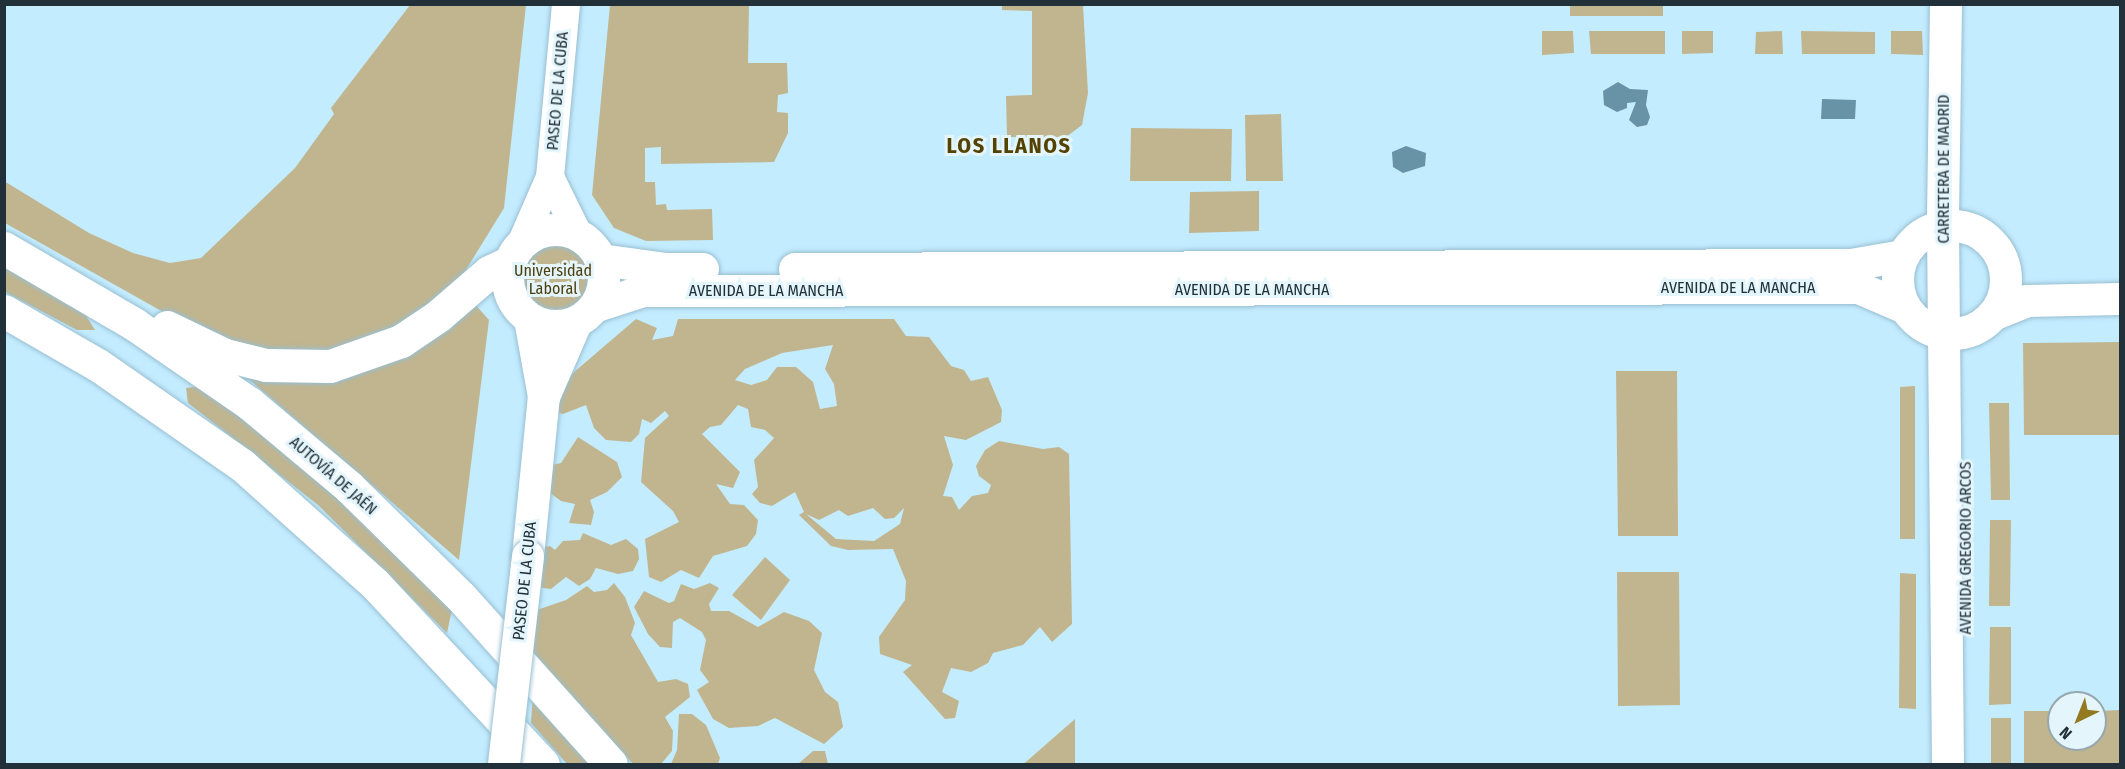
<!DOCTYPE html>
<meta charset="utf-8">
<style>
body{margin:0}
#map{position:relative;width:2125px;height:769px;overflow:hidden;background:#c4ecff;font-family:"Fira Sans Condensed",sans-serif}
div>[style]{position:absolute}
.green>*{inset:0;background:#c1b58f}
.round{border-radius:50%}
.water>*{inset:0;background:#6892a5}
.roads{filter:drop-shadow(0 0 2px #98bfd1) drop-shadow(0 0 2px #98bfd1)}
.secondary>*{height:28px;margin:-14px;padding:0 14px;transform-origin:14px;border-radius:14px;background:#fff}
.primary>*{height:32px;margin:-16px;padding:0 16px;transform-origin:16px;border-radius:16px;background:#fff}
.primary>.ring{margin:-16px;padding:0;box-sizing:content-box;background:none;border:32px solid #fff;border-radius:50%}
.motorway>*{height:33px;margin:-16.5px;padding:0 16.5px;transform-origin:16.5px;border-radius:16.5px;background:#fff}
.bridges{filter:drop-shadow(0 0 2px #98bfd1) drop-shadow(0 0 2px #98bfd1)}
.primary-bridge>*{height:32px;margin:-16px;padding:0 16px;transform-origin:16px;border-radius:16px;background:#fff}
span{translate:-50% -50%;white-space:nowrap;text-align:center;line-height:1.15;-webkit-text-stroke:6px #e5f5fc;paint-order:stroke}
.street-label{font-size:16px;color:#223139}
.park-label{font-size:16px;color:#4c3e0d}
.district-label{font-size:22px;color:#544200;font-weight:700;letter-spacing:1.5px}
.frame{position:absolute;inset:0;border:6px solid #223139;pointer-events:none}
.north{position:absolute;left:2047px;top:691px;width:60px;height:60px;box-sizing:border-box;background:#e5f5fc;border:2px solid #97a7ae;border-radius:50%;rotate:223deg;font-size:16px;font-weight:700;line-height:24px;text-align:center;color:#223139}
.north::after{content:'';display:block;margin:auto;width:21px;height:27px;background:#937920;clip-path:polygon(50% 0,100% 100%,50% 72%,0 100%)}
</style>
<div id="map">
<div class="green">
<div style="clip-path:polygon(410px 5px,526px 5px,504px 208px,461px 278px,396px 328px,334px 351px,268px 355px,188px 326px,5px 223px,4px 181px,89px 233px,133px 253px,170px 263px,201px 258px,295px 168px,334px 114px,331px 108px)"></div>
<div style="clip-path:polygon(610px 5px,749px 5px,748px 63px,787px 63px,788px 93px,778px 95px,777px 112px,788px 113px,788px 133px,774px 162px,661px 164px,661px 147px,645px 148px,645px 182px,655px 182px,656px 205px,666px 204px,667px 210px,712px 209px,713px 240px,646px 241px,614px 228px,592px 195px)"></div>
<div style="clip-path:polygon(1002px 5px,1083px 5px,1088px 93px,1082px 125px,1066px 137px,1007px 137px,1006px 96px,1032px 95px,1032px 11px,1002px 10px)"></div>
<div style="clip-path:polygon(1570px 5px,1663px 5px,1663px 16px,1570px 16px)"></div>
<div style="clip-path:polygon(1542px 31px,1573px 31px,1574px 53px,1542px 55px)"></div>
<div style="clip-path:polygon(1589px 31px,1665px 31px,1665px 54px,1591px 54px)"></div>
<div style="clip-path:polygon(1682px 31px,1713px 31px,1713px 53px,1682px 54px)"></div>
<div style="clip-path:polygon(1782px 31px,1783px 54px,1755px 54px,1756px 32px)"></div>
<div style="clip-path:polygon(1801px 31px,1875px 32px,1875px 54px,1802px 54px)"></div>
<div style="clip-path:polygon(1891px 31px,1922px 31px,1923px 55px,1891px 54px)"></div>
<div style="clip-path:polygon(1281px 114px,1283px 181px,1246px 181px,1245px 115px)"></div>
<div style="clip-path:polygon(1131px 128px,1232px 129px,1231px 181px,1130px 181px)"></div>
<div style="clip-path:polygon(1259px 191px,1259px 231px,1189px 233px,1190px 192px)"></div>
<div class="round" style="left:517px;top:243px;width:74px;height:74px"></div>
<div style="clip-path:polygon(4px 263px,80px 306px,95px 330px,77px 330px,5px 292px)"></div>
<div style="clip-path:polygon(473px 302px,489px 320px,459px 560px,237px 369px,275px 376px)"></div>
<div style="clip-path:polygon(evenodd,636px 319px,657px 328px,652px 340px,673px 336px,678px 319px,894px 319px,906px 336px,929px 337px,951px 366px,964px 370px,971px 381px,988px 377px,1002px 410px,1001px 422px,966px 440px,944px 436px,953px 465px,943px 496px,952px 497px,959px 510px,972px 496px,988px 493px,991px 485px,979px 476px,976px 466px,985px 450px,999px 441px,1043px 449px,1059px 447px,1069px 454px,1072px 624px,1052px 642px,1040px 627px,1023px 645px,993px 653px,988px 663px,971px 672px,951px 668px,942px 692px,959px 701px,955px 718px,945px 719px,903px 672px,912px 665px,880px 654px,879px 637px,905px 600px,906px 581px,893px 549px,848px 550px,831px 546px,799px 515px,804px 512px,795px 492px,772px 506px,760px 503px,752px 494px,758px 487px,754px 460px,774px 438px,765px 430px,751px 427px,748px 409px,738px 405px,721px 425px,710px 427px,702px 434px,740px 472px,733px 488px,716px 484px,730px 504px,744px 505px,758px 520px,756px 534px,747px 546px,713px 556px,699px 578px,681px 570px,661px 582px,649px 577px,645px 539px,679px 522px,673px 511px,641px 482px,645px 438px,669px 416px,665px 411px,651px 423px,642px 419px,639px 434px,631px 442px,606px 440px,594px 428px,586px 405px,563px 414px,553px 412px,562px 387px,573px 373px,636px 319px,833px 345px,825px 369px,834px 384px,837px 406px,820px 409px,813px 382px,796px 367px,777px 367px,767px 380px,751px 385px,735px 380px,745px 369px,782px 353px,833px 345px,636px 319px,873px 508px,885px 519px,894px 518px,904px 508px,900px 524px,874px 541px,836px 539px,806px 514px,819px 520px,839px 510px,848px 516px,873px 508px)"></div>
<div style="clip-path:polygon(2120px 342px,2120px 435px,2024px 435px,2023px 343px)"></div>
<div style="clip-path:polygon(1616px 371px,1677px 371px,1678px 536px,1618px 536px)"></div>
<div style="clip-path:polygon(201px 386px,277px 440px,453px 605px,447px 633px,318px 505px,188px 403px,186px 388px)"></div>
<div style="clip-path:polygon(1915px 386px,1915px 539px,1900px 539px,1900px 387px)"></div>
<div style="clip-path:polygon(1989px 403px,2009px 403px,2010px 500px,1991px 500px)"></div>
<div style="clip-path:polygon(578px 437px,617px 462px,622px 477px,607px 492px,590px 500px,594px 512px,591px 525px,569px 523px,575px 504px,561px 501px,546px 490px,548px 466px,561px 463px)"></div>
<div style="clip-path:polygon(1990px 520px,2011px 520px,2010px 606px,1989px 606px)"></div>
<div style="clip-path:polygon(583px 533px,611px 545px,626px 539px,638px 549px,639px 559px,633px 571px,618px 574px,596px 568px,590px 579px,579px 586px,566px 577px,551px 589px,536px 587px,540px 548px,550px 546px,555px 550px,563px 541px,580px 540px)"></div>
<div style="clip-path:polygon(765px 557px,790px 580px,761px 620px,732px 595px)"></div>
<div style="clip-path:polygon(1617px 572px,1679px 572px,1680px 705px,1618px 706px)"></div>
<div style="clip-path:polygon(1900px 573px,1916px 574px,1916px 709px,1899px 708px)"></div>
<div style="clip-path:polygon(614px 583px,625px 597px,635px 623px,631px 635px,658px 682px,676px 679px,688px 684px,690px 697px,665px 717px,673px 731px,672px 751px,661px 764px,633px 764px,530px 652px,534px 611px,566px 600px,587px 586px,594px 592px,607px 590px)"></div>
<div style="clip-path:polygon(710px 583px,719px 588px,709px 604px,711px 611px,729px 611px,758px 627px,784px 612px,809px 621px,822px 633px,814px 670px,825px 692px,838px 702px,843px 727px,824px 744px,775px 718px,758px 726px,729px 728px,713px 719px,697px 690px,709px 682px,700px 670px,706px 640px,702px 632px,680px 618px,673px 622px,672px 648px,660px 647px,648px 634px,634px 607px,644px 591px,669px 603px,674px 601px,681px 584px,694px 589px)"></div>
<div style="clip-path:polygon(1990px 627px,2011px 627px,2011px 704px,1989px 705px)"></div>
<div style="clip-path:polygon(533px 692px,598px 764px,567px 764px,531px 723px)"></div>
<div style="clip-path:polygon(2120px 710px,2120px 764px,2024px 764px,2024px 711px,2059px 711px,2059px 739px,2095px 739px,2095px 711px)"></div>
<div style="clip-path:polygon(679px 714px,692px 714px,706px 725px,720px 758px,718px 764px,671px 764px,677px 750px)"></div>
<div style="clip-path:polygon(1991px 718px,2011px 718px,2011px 764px,1991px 764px)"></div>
<div style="clip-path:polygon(1075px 719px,1075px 764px,1023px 764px,1027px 761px)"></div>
<div style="clip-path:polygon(813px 751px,825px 751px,828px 764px,798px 764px)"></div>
</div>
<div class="water">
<div style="clip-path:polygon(1618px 82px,1630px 89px,1648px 90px,1646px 105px,1650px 117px,1647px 125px,1637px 127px,1629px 120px,1636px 102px,1627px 103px,1627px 108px,1617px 112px,1604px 105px,1603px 91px)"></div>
<div style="clip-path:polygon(1822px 99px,1856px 100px,1855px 119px,1821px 119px)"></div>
<div style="clip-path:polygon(1406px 146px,1426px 153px,1425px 166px,1403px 173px,1393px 167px,1392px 152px)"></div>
</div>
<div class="roads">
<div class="secondary">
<div style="left:550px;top:177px;width:66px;rotate:63.8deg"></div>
<div style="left:520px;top:246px;width:75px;rotate:-66.5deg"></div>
<div style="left:550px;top:177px;width:174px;rotate:-84.7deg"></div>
</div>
<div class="primary">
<div style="left:1946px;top:4px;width:222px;rotate:90.8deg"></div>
<div style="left:1943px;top:226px;width:538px;rotate:89.47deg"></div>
<div class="ring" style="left:1898px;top:226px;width:76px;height:76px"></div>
<div class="ring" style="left:508px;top:230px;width:64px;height:64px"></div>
<div style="left:601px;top:260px;width:66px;rotate:7.9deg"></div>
<div style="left:666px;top:269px;width:37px"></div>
<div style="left:795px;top:269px;width:1056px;rotate:-0.22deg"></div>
<div style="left:1851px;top:265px;width:53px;rotate:-9.8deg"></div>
<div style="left:597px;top:306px;width:49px;rotate:-17.7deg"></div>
<div style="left:644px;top:291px;width:1215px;rotate:-0.14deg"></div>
<div style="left:1859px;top:288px;width:50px;rotate:23.5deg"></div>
<div style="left:1993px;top:315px;width:37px;rotate:-22deg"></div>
<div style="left:2027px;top:301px;width:93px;rotate:-1.2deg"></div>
<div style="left:544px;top:397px;width:81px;rotate:-66.6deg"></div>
<div style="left:528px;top:556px;width:160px;rotate:-84.3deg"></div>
<div style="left:544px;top:397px;width:79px;rotate:-100.2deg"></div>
</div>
<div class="motorway">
<div style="left:4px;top:248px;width:151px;rotate:30.3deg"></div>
<div style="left:134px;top:324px;width:140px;rotate:34.5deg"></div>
<div style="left:249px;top:403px;width:131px;rotate:40deg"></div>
<div style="left:349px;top:487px;width:157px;rotate:44.5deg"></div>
<div style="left:461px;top:597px;width:224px;rotate:48.1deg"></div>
<div style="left:4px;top:311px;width:108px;rotate:29.9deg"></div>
<div style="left:98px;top:365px;width:175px;rotate:34.8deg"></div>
<div style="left:242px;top:465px;width:178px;rotate:41.8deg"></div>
<div style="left:375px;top:584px;width:246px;rotate:47deg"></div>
<div style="left:167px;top:327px;width:64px;rotate:25.8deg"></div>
<div style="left:225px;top:355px;width:42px;rotate:13.7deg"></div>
<div style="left:266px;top:365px;width:64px;rotate:0.9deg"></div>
<div style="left:330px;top:366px;width:75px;rotate:-19.4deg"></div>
<div style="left:401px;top:341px;width:45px;rotate:-34deg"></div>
<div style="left:438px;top:316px;width:67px;rotate:-40.8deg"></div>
<div style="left:489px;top:272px;width:23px;rotate:-25deg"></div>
</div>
</div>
<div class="bridges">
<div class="primary-bridge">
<div style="left:504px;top:764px;width:209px;rotate:-83.4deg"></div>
</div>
</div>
<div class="street-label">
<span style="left:558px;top:91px;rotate:-85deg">PASEO DE LA CUBA</span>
<span style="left:1944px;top:169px;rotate:-90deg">CARRETERA DE MADRID</span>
<span style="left:1738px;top:288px">AVENIDA DE LA MANCHA</span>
<span style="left:1252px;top:290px">AVENIDA DE LA MANCHA</span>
<span style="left:766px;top:291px">AVENIDA DE LA MANCHA</span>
<span style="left:333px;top:476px;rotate:41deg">AUTOVÍA DE JAÉN</span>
<span style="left:1966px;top:548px;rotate:-90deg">AVENIDA GREGORIO ARCOS</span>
<span style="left:525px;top:581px;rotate:-84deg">PASEO DE LA CUBA</span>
</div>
<div class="park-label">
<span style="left:553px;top:280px">Universidad<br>Laboral</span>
</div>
<div class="district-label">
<span style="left:1009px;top:146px">LOS LLANOS</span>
</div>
<div class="frame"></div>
<div class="north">N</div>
</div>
